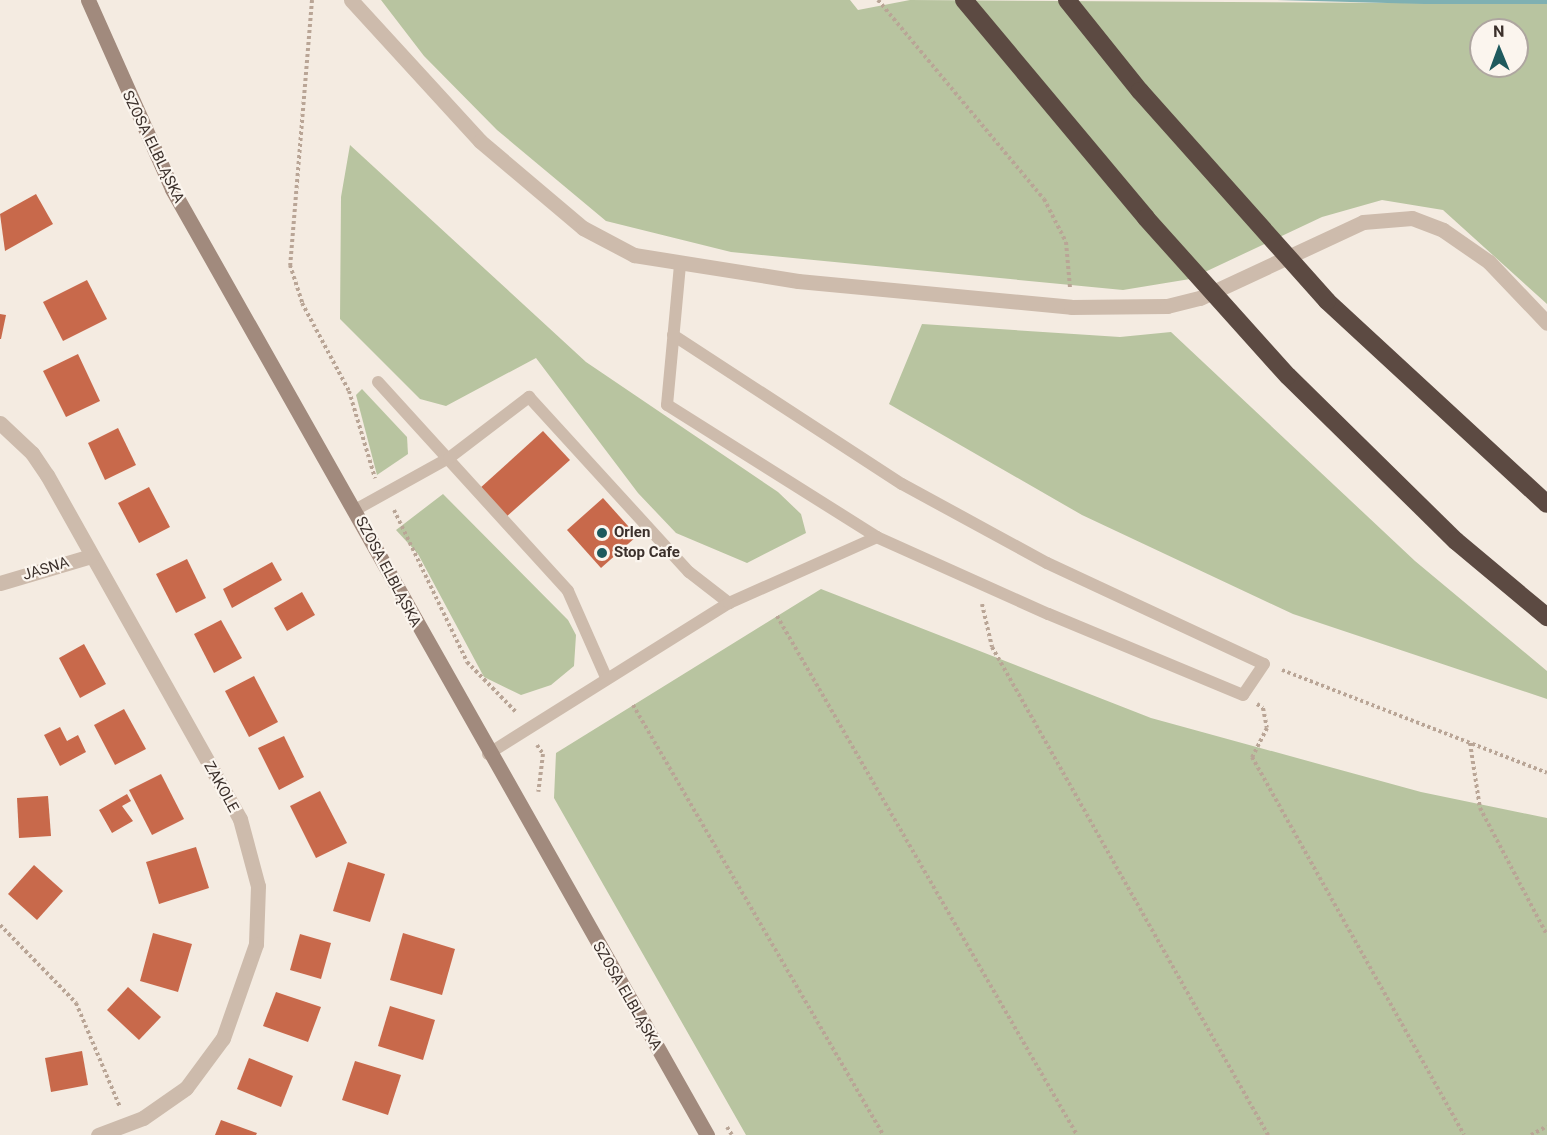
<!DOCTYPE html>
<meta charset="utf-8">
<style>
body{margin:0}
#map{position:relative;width:1547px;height:1135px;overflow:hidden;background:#f4ebe1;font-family:Roboto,sans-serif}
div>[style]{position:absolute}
.green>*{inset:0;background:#b8c4a0}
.water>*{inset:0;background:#7fb0b2}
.building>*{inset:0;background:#c8694b}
.path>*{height:4px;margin-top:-2px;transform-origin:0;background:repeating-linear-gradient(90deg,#b9a596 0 3px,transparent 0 6px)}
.service>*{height:12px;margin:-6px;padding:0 6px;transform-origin:6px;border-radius:6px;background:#cdbbac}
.minor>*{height:15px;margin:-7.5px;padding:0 7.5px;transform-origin:7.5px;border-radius:7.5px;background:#cdbbac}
.secondary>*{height:15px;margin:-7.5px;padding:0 7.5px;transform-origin:7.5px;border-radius:7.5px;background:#a18a7d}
.motorway>*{height:18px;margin:-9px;padding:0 9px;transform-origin:9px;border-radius:9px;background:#5c4a42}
.motorway-bridge>*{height:18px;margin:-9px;padding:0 9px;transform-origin:9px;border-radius:9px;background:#5c4a42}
.dots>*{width:16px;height:16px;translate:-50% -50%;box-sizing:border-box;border:3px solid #fbf5ee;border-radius:50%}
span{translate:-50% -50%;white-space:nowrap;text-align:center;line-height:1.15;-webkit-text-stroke:4.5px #fbf5ee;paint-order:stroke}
.street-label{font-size:15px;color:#3b302b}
.poi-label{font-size:15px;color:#3b302b;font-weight:700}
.left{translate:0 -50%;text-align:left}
.north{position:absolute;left:1469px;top:18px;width:60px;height:60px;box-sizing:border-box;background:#fbf5ee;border:2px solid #aea6a0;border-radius:50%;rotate:359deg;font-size:16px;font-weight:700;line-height:24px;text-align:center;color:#3b302b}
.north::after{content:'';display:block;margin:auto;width:21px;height:27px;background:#1f5a5e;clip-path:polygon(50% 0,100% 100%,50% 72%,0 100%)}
</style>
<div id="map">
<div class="green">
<div style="clip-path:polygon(evenodd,381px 0,850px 0,858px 10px,910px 0,1547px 4px,1547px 304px,1443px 210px,1382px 200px,1322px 217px,1190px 279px,1123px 290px,731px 252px,606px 221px,497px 130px,424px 56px,381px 0,1481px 30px,1517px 30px,1517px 66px,1481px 66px,1481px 30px)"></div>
<div style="clip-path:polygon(350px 145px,586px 362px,778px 492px,801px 514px,806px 533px,747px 563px,676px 533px,638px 493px,536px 358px,446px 406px,420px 399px,340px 319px,341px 197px)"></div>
<div style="clip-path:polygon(922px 324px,1120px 337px,1171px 332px,1415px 561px,1547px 671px,1547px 699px,1293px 614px,1082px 515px,889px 404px)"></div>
<div style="clip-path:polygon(362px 389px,407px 437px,408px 454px,377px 475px,356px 395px)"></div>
<div style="clip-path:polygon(443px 494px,568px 620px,576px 635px,574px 666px,551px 685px,521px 695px,484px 677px,418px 554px,396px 530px)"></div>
<div style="clip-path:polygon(821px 589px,1151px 718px,1421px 792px,1547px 818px,1547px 1135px,746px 1135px,554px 798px,556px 753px)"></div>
</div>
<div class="water">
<div style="clip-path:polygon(1277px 0,1547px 0,1547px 4px,1424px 4px)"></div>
</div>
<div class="building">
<div style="clip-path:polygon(36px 194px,53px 224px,5px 251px,0 214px)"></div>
<div style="clip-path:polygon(87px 280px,107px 319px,63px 341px,43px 302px)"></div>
<div style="clip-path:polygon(0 314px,6px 315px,1px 339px,0 339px)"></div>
<div style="clip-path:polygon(78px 354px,100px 401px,66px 417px,43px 371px)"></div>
<div style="clip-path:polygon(118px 428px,136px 465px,105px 480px,88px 443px)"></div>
<div style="clip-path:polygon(543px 431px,570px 460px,505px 518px,479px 489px)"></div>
<div style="clip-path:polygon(149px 487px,170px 527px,139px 543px,118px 503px)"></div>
<div style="clip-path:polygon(603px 498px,637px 536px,601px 568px,567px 530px)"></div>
<div style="clip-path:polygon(187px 559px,206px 598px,176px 613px,156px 574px)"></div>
<div style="clip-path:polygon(272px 562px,282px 580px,232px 608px,223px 589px)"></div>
<div style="clip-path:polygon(302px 592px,315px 615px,287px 631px,274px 608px)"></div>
<div style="clip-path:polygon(221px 620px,242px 658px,214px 673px,194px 634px)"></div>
<div style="clip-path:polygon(84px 644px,106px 684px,80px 698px,59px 658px)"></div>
<div style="clip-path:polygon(254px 676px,278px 722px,249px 737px,225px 691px)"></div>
<div style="clip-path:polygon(124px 709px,146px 749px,115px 765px,94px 725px)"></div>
<div style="clip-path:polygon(60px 727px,67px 741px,78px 735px,86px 752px,60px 766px,44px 735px)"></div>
<div style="clip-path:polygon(284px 736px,304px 777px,279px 790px,258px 748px)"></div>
<div style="clip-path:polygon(161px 774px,184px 819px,152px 835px,129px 790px)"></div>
<div style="clip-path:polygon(320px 791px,347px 843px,316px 858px,290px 806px)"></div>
<div style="clip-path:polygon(127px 794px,131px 801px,122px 806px,133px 821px,112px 833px,99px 810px)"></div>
<div style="clip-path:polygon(48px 796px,51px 836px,19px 838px,17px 798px)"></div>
<div style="clip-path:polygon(196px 847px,209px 888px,159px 904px,146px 862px)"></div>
<div style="clip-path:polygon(348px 862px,385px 874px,370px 922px,333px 911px)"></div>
<div style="clip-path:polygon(34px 865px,63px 891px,37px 920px,8px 894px)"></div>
<div style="clip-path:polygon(153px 933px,192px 944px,178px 992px,140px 981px)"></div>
<div style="clip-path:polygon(403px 933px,455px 949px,442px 995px,390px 980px)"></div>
<div style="clip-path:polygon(300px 934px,331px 943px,321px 979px,290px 970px)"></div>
<div style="clip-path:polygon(128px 987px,161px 1017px,139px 1040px,107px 1010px)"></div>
<div style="clip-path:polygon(276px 992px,321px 1007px,308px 1042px,263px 1026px)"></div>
<div style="clip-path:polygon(390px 1006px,435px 1020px,423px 1060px,378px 1046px)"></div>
<div style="clip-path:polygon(82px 1051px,88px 1085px,51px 1092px,45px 1058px)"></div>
<div style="clip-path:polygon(249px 1058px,293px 1076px,281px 1107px,237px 1089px)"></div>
<div style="clip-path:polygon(355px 1061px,401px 1075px,388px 1115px,342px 1100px)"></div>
<div style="clip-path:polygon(221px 1120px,257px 1133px,256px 1135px,215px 1135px)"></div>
</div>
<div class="path">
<div style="left:312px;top:0;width:266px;rotate:94.7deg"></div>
<div style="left:290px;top:265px;width:40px;rotate:72deg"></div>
<div style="left:302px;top:303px;width:100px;rotate:61.9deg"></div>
<div style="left:349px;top:391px;width:91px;rotate:73.4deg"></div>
<div style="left:878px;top:0;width:259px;rotate:50.2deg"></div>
<div style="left:1044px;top:199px;width:48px;rotate:62.9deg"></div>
<div style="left:1066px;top:242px;width:46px;rotate:85deg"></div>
<div style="left:394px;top:510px;width:169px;rotate:64.3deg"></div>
<div style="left:467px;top:662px;width:71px;rotate:45.6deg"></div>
<div style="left:982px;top:604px;width:44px;rotate:76.9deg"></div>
<div style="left:992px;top:647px;width:561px;rotate:60.51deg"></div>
<div style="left:777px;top:616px;width:599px;rotate:59.97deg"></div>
<div style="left:1282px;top:670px;width:284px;rotate:21.2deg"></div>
<div style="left:1257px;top:704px;width:7px;rotate:34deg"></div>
<div style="left:1263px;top:708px;width:20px;rotate:79deg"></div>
<div style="left:1267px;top:728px;width:33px;rotate:117deg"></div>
<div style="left:1252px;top:757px;width:433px;rotate:60.7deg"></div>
<div style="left:633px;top:705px;width:497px;rotate:59.8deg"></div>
<div style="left:1470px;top:743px;width:66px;rotate:81.3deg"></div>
<div style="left:1480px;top:808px;width:144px;rotate:62.2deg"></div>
<div style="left:537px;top:745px;width:11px;rotate:56deg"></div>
<div style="left:543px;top:754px;width:38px;rotate:97deg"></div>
<div style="left:0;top:925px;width:109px;rotate:45.7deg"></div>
<div style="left:76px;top:1003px;width:113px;rotate:67.1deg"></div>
<div style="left:727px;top:1127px;width:9px;rotate:58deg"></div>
<div style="left:1531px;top:1135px;width:18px;rotate:-29deg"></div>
</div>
<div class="service">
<div style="left:673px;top:335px;width:273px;rotate:33.1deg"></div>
<div style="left:902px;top:484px;width:165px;rotate:28.6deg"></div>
<div style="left:1047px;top:563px;width:239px;rotate:25deg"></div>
<div style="left:1264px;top:664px;width:37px;rotate:124deg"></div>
<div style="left:1243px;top:695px;width:211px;rotate:-157.4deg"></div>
<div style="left:1048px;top:614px;width:188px;rotate:-155.8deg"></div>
<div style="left:877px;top:537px;width:248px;rotate:-147.8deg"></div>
<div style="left:667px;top:405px;width:142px;rotate:-84.7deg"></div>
<div style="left:378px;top:382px;width:282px;rotate:47.7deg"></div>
<div style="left:568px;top:591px;width:94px;rotate:66.2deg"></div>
<div style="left:355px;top:510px;width:107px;rotate:-29deg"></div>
<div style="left:449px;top:458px;width:101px;rotate:-37.3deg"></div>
<div style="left:529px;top:397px;width:237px;rotate:47.6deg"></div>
<div style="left:689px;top:572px;width:51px;rotate:37.8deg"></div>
<div style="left:488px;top:754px;width:284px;rotate:-32.1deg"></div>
<div style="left:729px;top:603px;width:162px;rotate:-24deg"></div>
</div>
<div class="minor">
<div style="left:351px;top:0;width:191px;rotate:47.5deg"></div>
<div style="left:480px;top:141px;width:135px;rotate:40.2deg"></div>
<div style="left:583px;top:228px;width:58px;rotate:27.9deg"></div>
<div style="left:634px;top:255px;width:166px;rotate:9deg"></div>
<div style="left:798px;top:281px;width:274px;rotate:5.4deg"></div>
<div style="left:1071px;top:307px;width:96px;rotate:-0.6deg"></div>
<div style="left:1167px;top:306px;width:34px;rotate:-14deg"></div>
<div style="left:1200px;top:298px;width:180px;rotate:-25deg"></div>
<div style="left:1363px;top:222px;width:49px;rotate:-4.7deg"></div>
<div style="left:1412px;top:218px;width:33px;rotate:21deg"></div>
<div style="left:1443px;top:230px;width:56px;rotate:34.8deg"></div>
<div style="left:1489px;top:262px;width:84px;rotate:46.4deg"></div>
<div style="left:0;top:423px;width:44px;rotate:43.2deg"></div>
<div style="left:32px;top:453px;width:27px;rotate:56deg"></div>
<div style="left:47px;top:475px;width:394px;rotate:60.7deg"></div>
<div style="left:240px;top:819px;width:69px;rotate:75deg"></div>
<div style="left:258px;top:886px;width:58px;rotate:92deg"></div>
<div style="left:256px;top:944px;width:100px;rotate:109.3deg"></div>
<div style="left:223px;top:1038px;width:62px;rotate:126.5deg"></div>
<div style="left:186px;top:1088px;width:52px;rotate:145.1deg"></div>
<div style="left:143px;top:1118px;width:48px;rotate:159.3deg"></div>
<div style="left:0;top:583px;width:95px;rotate:-16.5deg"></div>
</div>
<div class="secondary">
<div style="left:88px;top:0;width:207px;rotate:66deg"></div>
<div style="left:172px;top:189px;width:1087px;rotate:60.51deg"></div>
</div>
<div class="motorway">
<div style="left:1327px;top:301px;width:299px;rotate:42.7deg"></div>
<div style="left:1288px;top:376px;width:235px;rotate:44.5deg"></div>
<div style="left:1456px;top:541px;width:119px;rotate:39.9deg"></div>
</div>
<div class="motorway-bridge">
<div style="left:964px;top:0;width:284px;rotate:50.1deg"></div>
<div style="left:1146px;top:218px;width:212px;rotate:48.1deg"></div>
<div style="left:1067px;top:0;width:117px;rotate:51.3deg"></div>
<div style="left:1140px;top:91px;width:281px;rotate:48.3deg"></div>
</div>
<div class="dots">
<div style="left:602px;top:533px;background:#1f5a5e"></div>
<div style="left:602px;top:553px;background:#1f5a5e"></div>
</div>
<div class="street-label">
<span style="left:153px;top:147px;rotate:64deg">SZOSA ELBLĄSKA</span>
<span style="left:46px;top:569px;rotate:-17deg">JASNA</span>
<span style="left:388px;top:572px;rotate:62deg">SZOSA ELBLĄSKA</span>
<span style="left:221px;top:787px;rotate:61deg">ZAKOLE</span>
<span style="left:627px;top:996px;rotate:60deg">SZOSA ELBLĄSKA</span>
</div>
<div class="poi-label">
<span class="left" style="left:614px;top:533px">Orlen</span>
<span class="left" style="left:614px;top:553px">Stop Cafe</span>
</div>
<div class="north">N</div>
</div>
